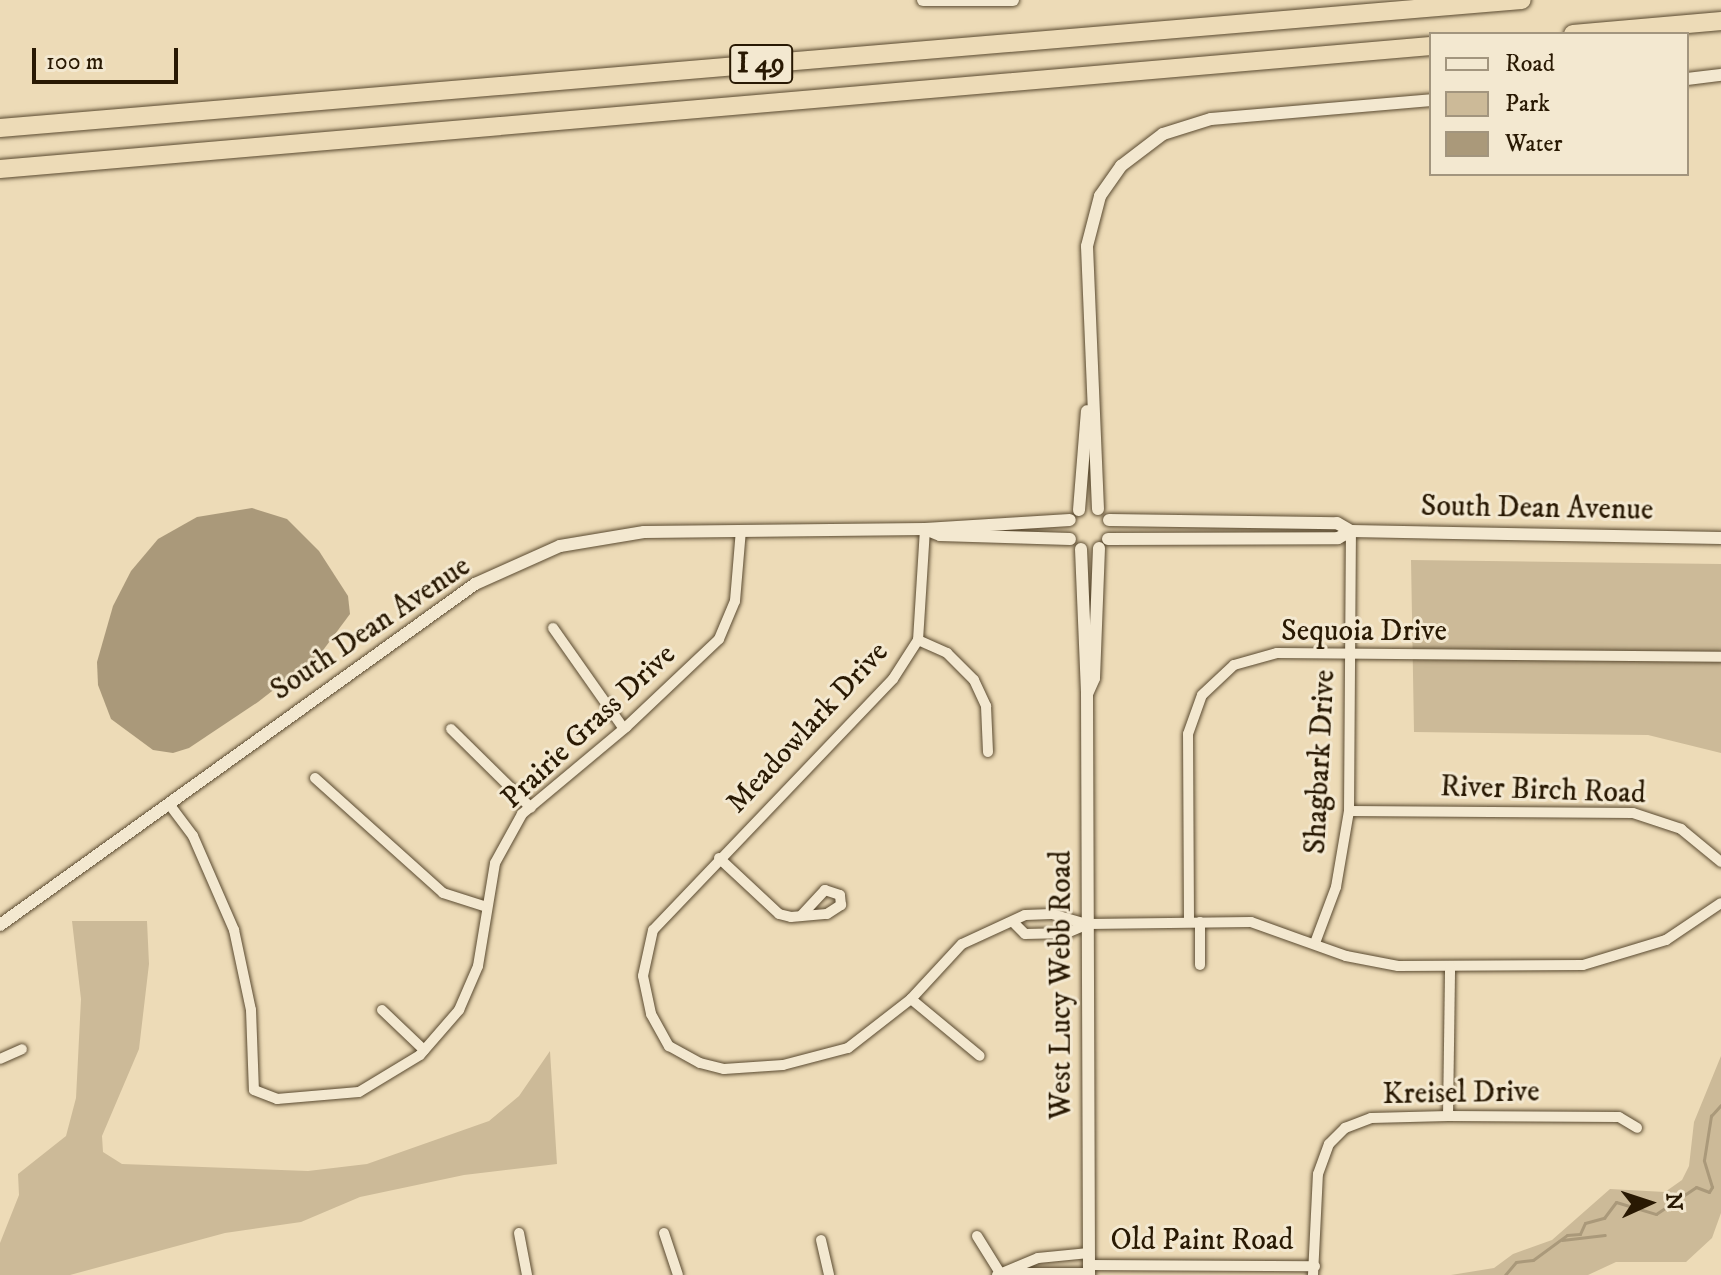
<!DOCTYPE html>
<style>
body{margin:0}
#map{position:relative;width:1721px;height:1275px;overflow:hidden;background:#eddbb7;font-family:"IM FELL DW Pica",serif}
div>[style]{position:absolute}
.green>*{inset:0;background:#ccba98}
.water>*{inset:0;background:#aa997a}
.stream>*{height:3px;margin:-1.5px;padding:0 1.5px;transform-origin:1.5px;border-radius:1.5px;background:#aa997a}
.roads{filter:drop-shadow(0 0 2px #5a4a30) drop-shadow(0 0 2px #5a4a30)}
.minor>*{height:10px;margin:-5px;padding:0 5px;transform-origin:5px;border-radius:5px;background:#f3e8d0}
.tertiary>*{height:12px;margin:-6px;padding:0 6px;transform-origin:6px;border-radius:6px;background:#f3e8d0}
.motorway>*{height:18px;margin:-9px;padding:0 9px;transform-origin:9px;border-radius:9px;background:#eddbb7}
span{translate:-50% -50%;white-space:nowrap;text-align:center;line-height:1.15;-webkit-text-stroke:6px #f3e8d0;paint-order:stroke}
.shield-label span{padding:2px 6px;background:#f3e8d0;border:2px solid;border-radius:6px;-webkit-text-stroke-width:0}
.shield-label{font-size:28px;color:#291903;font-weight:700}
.street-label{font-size:30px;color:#291903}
.legend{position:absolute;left:1429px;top:32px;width:260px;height:144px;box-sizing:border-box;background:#f3e8d0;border:2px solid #a2957e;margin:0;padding:10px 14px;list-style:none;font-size:24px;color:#291903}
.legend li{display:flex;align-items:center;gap:16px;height:40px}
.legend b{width:40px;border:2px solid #a2957e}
.north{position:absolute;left:1609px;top:1163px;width:80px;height:80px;-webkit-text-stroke:6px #f3e8d0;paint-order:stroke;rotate:87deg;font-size:22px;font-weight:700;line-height:32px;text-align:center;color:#291903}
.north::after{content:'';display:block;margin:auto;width:28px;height:36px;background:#291903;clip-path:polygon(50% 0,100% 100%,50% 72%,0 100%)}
.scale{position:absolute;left:32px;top:48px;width:146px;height:36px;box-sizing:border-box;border:4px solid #291903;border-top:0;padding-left:10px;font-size:24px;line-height:28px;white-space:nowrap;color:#291903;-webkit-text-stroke:6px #f3e8d0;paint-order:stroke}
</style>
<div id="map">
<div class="green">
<div style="clip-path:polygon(1411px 560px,1721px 564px,1721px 753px,1648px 735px,1414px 732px)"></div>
<div style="clip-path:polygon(72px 921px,147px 921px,149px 964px,139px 1049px,102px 1136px,103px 1152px,122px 1164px,308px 1171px,367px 1164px,489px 1121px,519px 1096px,550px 1051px,557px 1164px,464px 1175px,360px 1197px,301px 1222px,225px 1233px,70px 1275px,0 1275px,0 1243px,19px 1195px,18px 1174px,66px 1136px,76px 1098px,81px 999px)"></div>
<div style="clip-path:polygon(1721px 1056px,1721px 1213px,1712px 1238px,1686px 1262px,1616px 1262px,1588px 1275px,1451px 1275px,1494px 1268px,1513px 1254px,1552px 1240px,1610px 1189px,1665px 1192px,1682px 1180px,1689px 1166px,1694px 1122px)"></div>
</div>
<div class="water">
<div style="clip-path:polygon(252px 508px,287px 519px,319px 551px,348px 596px,350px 614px,321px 653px,258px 702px,189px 748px,173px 753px,153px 750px,111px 719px,98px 685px,97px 662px,113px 606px,131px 571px,158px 539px,197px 517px)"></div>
</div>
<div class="stream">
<div style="left:1562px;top:1240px;width:43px;rotate:-6.6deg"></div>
<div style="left:1505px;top:1275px;width:17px;rotate:-50deg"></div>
<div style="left:1516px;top:1262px;width:17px;rotate:-7deg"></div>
<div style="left:1533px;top:1260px;width:42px;rotate:-36.3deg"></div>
<div style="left:1567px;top:1235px;width:13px;rotate:-4deg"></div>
<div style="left:1580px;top:1234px;width:12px;rotate:-66deg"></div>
<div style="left:1585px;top:1223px;width:20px;rotate:-15deg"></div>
<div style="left:1604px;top:1218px;width:20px;rotate:-53deg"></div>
<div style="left:1616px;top:1202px;width:42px;rotate:16.7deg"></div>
<div style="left:1656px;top:1214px;width:48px;rotate:-34deg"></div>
<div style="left:1696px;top:1187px;width:14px;rotate:21deg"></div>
<div style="left:1709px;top:1192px;width:6px;rotate:-59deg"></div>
<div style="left:1712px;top:1187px;width:28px;rotate:-107deg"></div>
<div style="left:1704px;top:1160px;width:45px;rotate:-81deg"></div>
<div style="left:1711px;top:1116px;width:15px;rotate:-48deg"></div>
</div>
<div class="roads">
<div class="minor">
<div style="left:925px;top:529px;width:111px;rotate:93.6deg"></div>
<div style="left:918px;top:640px;width:46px;rotate:122.7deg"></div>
<div style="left:893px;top:679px;width:347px;rotate:133.7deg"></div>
<div style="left:653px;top:930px;width:47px;rotate:102.3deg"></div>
<div style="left:643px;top:976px;width:39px;rotate:78deg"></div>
<div style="left:651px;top:1014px;width:37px;rotate:61deg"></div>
<div style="left:669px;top:1046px;width:35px;rotate:29deg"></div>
<div style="left:700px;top:1063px;width:25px;rotate:14deg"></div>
<div style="left:724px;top:1069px;width:59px;rotate:-3.9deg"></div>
<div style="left:783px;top:1065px;width:67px;rotate:-14.7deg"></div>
<div style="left:848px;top:1048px;width:80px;rotate:-37.9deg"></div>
<div style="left:911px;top:999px;width:75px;rotate:-47.2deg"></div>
<div style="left:962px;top:944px;width:69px;rotate:-24.7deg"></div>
<div style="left:1025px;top:915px;width:27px;rotate:-2deg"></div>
<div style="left:1052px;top:914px;width:37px;rotate:16deg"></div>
<div style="left:1088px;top:924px;width:163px;rotate:-0.7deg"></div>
<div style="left:1251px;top:922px;width:101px;rotate:19.7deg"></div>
<div style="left:1346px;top:956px;width:53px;rotate:10.9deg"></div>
<div style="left:1398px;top:966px;width:185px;rotate:-0.3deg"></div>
<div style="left:1583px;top:965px;width:87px;rotate:-16.8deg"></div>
<div style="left:1666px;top:940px;width:66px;rotate:-33.9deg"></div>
<div style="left:553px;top:628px;width:123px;rotate:54.9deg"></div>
<div style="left:918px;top:640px;width:32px;rotate:24deg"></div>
<div style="left:947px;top:653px;width:38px;rotate:45deg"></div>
<div style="left:974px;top:680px;width:29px;rotate:65deg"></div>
<div style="left:986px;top:706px;width:46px;rotate:87.5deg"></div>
<div style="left:451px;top:729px;width:112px;rotate:44.6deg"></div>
<div style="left:315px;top:778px;width:172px;rotate:41.9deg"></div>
<div style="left:443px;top:893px;width:46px;rotate:17.7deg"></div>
<div style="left:169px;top:804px;width:40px;rotate:53deg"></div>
<div style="left:193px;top:836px;width:103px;rotate:66.4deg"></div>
<div style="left:234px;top:930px;width:82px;rotate:78deg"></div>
<div style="left:251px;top:1010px;width:80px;rotate:87.9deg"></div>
<div style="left:254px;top:1090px;width:25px;rotate:21deg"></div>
<div style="left:277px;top:1099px;width:82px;rotate:-4.9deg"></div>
<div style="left:359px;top:1092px;width:71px;rotate:-31.2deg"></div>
<div style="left:420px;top:1055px;width:60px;rotate:-49.1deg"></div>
<div style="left:459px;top:1010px;width:48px;rotate:-66.6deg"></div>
<div style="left:478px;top:966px;width:104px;rotate:-80.6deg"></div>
<div style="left:495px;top:863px;width:56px;rotate:-61.1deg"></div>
<div style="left:522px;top:814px;width:136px;rotate:-39.9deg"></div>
<div style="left:626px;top:727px;width:128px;rotate:-43.4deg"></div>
<div style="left:719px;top:639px;width:41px;rotate:-67.2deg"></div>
<div style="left:735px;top:601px;width:71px;rotate:-85.2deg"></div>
<div style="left:1349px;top:811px;width:284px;rotate:0.4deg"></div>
<div style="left:1633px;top:813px;width:51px;rotate:18.4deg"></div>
<div style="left:1681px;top:829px;width:52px;rotate:39.5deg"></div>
<div style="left:719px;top:858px;width:82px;rotate:43deg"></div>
<div style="left:779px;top:914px;width:12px;rotate:14deg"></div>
<div style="left:791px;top:917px;width:36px;rotate:-5deg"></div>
<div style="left:827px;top:914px;width:17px;rotate:-33deg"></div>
<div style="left:841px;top:905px;width:10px;rotate:-96deg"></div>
<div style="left:840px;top:895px;width:16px;rotate:-162deg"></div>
<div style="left:825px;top:890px;width:34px;rotate:133deg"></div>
<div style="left:1189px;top:922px;width:188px;rotate:-90.3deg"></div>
<div style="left:1188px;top:734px;width:41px;rotate:-70.3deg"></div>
<div style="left:1202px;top:695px;width:44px;rotate:-43.2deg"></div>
<div style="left:1234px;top:665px;width:45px;rotate:-15.6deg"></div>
<div style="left:1277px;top:653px;width:444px;rotate:0.5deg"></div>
<div style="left:1200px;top:922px;width:43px;rotate:90deg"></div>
<div style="left:1015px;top:924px;width:14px;rotate:45deg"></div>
<div style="left:1025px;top:934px;width:42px;rotate:-1.4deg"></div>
<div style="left:1067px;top:933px;width:23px;rotate:-23deg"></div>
<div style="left:1315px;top:943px;width:60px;rotate:-69.4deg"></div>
<div style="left:1336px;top:887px;width:77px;rotate:-80.3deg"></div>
<div style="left:1349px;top:811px;width:280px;rotate:-89.6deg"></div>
<div style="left:911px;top:999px;width:89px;rotate:39.6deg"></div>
<div style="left:382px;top:1010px;width:58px;rotate:43.6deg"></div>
<div style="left:0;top:1059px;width:24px;rotate:-24deg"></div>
<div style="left:1448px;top:1116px;width:149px;rotate:-89.2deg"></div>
<div style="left:519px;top:1233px;width:43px;rotate:79.2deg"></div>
<div style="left:664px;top:1233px;width:44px;rotate:71.6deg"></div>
<div style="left:977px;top:1236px;width:44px;rotate:58.1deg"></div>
<div style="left:821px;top:1240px;width:36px;rotate:77deg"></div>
<div style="left:1088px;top:1265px;width:227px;rotate:0.3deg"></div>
<div style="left:1002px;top:1273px;width:87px"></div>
<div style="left:997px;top:1275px;width:44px;rotate:-22.5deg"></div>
<div style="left:1038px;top:1258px;width:51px;rotate:-5.6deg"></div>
<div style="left:1313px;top:1275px;width:101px;rotate:-87.2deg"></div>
<div style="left:1318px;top:1174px;width:32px;rotate:-70deg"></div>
<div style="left:1329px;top:1144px;width:23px;rotate:-45deg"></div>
<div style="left:1345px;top:1128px;width:28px;rotate:-21deg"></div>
<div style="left:1371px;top:1118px;width:77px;rotate:-1.5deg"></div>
<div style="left:1448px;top:1116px;width:171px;rotate:0.3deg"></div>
<div style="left:1619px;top:1117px;width:21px;rotate:31deg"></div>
</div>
<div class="tertiary">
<div style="left:923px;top:0;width:90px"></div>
<div style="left:1687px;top:79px;width:34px;rotate:-7deg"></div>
<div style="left:1098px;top:509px;width:263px;rotate:-92.4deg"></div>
<div style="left:1087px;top:246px;width:52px;rotate:-75.4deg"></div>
<div style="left:1100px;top:196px;width:37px;rotate:-55deg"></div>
<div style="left:1121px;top:166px;width:53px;rotate:-37.3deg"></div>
<div style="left:1163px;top:134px;width:50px;rotate:-17.4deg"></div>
<div style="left:1211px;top:119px;width:221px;rotate:-4.9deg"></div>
<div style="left:1079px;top:510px;width:99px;rotate:-85.4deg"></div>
<div style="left:1109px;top:520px;width:228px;rotate:0.8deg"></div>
<div style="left:1337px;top:523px;width:16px;rotate:30deg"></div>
<div style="left:925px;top:529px;width:16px;rotate:22deg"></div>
<div style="left:940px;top:535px;width:130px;rotate:1.8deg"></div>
<div style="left:1108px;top:539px;width:230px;rotate:-0.2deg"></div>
<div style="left:1338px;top:538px;width:15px;rotate:-28deg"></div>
<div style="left:1351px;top:531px;width:370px;rotate:1.1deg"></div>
<div style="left:1081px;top:549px;width:145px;rotate:87.6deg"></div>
<div style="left:1087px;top:694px;width:581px;rotate:89.8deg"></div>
<div style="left:1087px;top:694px;width:17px;rotate:-66deg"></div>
<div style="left:1094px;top:678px;width:130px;rotate:-87.8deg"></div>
<div style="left:0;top:925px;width:585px;rotate:-35.67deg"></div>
<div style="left:475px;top:584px;width:93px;rotate:-24.1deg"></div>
<div style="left:560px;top:546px;width:85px;rotate:-9.5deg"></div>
<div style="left:644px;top:532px;width:281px;rotate:-0.6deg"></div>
<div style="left:925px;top:529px;width:145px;rotate:-3.6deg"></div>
</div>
<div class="motorway">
<div style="left:1573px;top:34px;width:149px;rotate:-5deg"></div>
<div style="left:0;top:128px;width:1527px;rotate:-4.81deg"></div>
<div style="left:0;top:169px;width:1436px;rotate:-4.91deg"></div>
</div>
</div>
<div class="shield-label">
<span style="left:761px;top:64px">I 49</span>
</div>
<div class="street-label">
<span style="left:1537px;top:509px;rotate:1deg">South Dean Avenue</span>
<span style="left:371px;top:629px;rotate:-34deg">South Dean Avenue</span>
<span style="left:1364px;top:632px">Sequoia Drive</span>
<span style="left:589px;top:727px;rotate:-43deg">Prairie Grass Drive</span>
<span style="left:808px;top:728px;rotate:-47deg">Meadowlark Drive</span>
<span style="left:1321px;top:762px;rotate:-87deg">Shagbark Drive</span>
<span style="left:1543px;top:791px;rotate:2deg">River Birch Road</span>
<span style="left:1062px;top:985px;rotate:-90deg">West Lucy Webb Road</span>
<span style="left:1461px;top:1094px;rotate:-1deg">Kreisel Drive</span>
<span style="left:1202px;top:1241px">Old Paint Road</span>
</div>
<ul class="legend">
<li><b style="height:10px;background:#f3e8d0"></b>Road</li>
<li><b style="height:22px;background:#ccba98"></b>Park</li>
<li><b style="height:22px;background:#aa997a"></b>Water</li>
</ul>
<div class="north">N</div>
<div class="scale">100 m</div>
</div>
